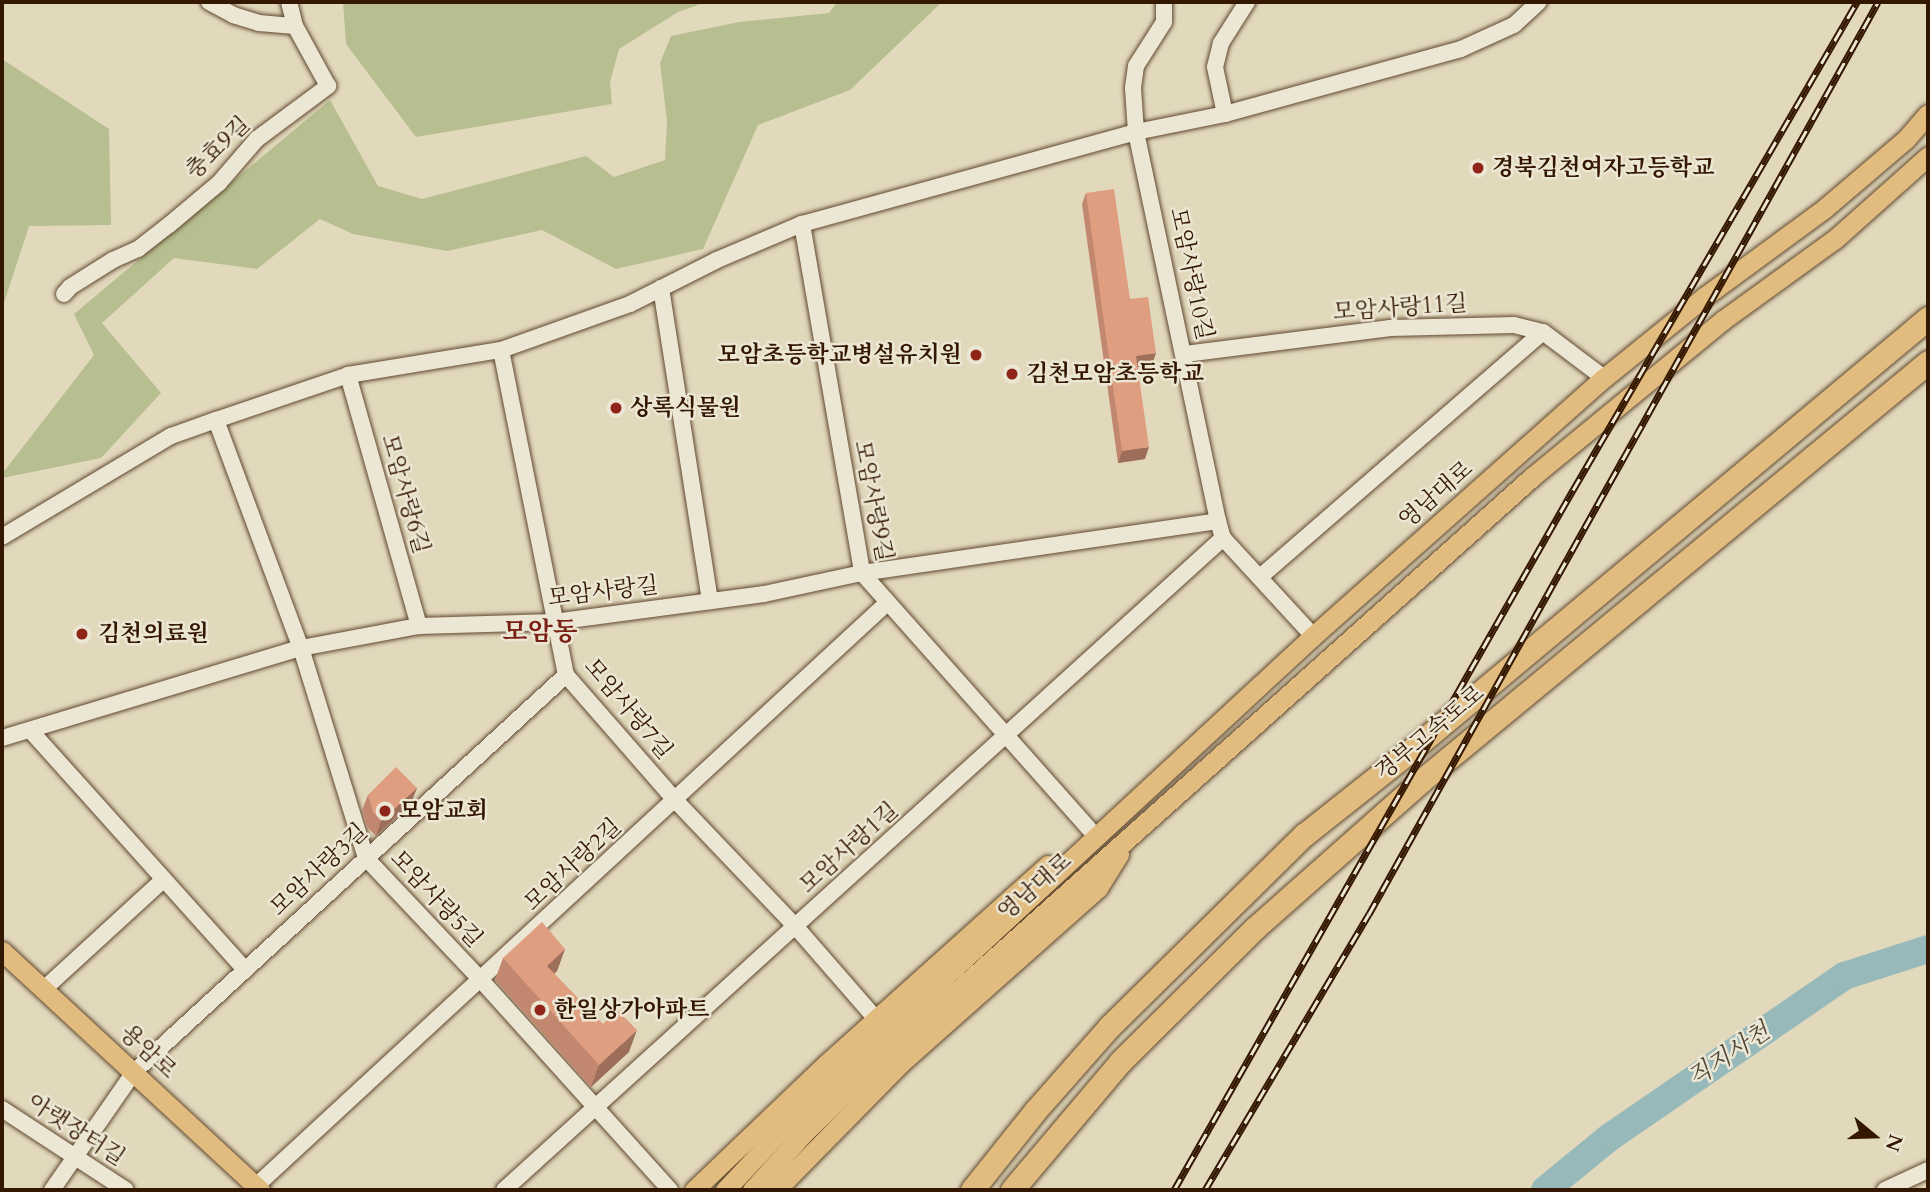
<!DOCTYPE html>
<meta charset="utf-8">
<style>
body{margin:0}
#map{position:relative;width:1930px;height:1192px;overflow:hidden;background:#e2d9bd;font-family:Cardo,"Noto Serif KR",serif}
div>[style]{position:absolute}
.green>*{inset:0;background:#b7be8f}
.river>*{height:28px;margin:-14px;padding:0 14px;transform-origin:14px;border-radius:14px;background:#97b9b9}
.roads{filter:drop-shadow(0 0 2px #60482f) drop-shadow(0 0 2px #60482f)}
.minor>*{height:16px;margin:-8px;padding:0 8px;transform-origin:8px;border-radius:8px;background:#ece6d4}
.major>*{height:19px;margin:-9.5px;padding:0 9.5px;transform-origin:9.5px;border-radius:9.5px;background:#e1bc7e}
.highway>*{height:23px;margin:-11.5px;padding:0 11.5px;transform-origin:11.5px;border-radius:11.5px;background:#e1bc7e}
.rail>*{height:7px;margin-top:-3.5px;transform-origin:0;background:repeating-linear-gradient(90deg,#ece6d4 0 13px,#341700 0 26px);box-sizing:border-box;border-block:2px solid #341700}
.wall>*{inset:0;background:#c1886f}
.shaded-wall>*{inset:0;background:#9d6f5a}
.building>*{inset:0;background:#e09e81}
.dots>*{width:19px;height:19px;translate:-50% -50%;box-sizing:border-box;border:4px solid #ece6d4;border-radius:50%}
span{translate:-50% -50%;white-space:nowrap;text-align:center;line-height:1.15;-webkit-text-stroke:5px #ece6d4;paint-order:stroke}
.street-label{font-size:23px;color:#341700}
.poi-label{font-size:23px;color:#341700;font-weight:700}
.left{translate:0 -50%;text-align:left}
.right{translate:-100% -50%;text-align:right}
.water-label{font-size:24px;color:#524838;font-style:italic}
.quarter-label{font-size:26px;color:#7a1f14;font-weight:700}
.frame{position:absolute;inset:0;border:4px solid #341700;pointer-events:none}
.north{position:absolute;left:1839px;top:1101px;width:70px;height:70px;-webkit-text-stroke:5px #ece6d4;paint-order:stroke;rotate:109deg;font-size:19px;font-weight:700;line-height:28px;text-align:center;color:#341700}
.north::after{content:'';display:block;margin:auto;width:24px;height:32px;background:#341700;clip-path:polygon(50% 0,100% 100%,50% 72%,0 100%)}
</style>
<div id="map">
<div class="green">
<div style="clip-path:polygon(343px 2px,706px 2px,678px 12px,619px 49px,610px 82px,612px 104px,416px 137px,346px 44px)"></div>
<div style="clip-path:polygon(837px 2px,942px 2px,850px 90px,758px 125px,703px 249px,616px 269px,542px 230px,447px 251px,353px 234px,320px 219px,257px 269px,174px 258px,102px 323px,161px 393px,101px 458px,2px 478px,2px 474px,94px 355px,74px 314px,330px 100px,378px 186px,422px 199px,586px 156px,614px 177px,665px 160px,667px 121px,660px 63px,671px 36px,739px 22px,829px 13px)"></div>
<div style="clip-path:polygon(2px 59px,109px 129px,111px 225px,29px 226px,2px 309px)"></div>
</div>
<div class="river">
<div style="left:1545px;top:1190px;width:84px;rotate:-39.2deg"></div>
<div style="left:1610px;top:1137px;width:284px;rotate:-34.5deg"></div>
<div style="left:1844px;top:976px;width:88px;rotate:-17.8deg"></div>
</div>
<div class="roads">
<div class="minor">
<div style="left:209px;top:2px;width:27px;rotate:28deg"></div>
<div style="left:233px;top:15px;width:27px;rotate:17deg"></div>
<div style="left:259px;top:23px;width:36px;rotate:5deg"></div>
<div style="left:1164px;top:2px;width:20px;rotate:90deg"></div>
<div style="left:1164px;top:22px;width:52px;rotate:122.5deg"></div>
<div style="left:1136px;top:66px;width:22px;rotate:98deg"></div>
<div style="left:1133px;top:88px;width:44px;rotate:86.1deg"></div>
<div style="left:1136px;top:132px;width:398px;rotate:78.1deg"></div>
<div style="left:1218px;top:521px;width:18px;rotate:74deg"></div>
<div style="left:1223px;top:538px;width:133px;rotate:47.4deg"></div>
<div style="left:1225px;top:114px;width:48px;rotate:-102deg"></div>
<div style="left:1215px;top:67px;width:25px;rotate:-76deg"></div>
<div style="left:1221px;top:43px;width:49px;rotate:-57.6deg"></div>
<div style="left:802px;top:224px;width:354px;rotate:80.2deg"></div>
<div style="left:862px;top:573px;width:342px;rotate:48.4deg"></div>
<div style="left:661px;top:288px;width:317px;rotate:81.1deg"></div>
<div style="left:64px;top:294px;width:9px;rotate:-49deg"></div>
<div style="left:70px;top:287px;width:51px;rotate:-32.1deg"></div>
<div style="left:113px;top:260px;width:27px;rotate:-24deg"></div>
<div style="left:138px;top:249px;width:39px;rotate:-38deg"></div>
<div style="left:169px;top:225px;width:65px;rotate:-40deg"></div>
<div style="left:219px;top:183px;width:58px;rotate:-49.2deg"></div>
<div style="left:257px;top:139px;width:89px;rotate:-36.7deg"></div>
<div style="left:328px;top:86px;width:68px;rotate:-118.8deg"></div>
<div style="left:295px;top:26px;width:25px;rotate:-104deg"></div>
<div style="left:501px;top:350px;width:331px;rotate:78.7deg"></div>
<div style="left:566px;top:675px;width:167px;rotate:48.9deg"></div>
<div style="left:676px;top:801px;width:174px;rotate:46.4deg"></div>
<div style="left:796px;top:927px;width:122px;rotate:49deg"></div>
<div style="left:1185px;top:354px;width:207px;rotate:-7.2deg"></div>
<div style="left:1390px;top:328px;width:124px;rotate:-1.4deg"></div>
<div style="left:1514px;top:325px;width:30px;rotate:14deg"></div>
<div style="left:1543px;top:332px;width:76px;rotate:37deg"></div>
<div style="left:348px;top:375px;width:261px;rotate:74.2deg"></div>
<div style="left:216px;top:420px;width:243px;rotate:69.6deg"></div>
<div style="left:301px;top:648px;width:220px;rotate:72.8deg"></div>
<div style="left:366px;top:858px;width:168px;rotate:46.7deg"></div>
<div style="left:481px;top:980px;width:283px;rotate:48deg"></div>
<div style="left:2px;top:537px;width:197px;rotate:-30.9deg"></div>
<div style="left:171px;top:436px;width:48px;rotate:-19.6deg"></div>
<div style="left:216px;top:420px;width:139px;rotate:-18.8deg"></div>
<div style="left:348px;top:375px;width:155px;rotate:-9.3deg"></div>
<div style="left:501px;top:350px;width:137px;rotate:-19.6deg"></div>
<div style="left:630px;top:304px;width:97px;rotate:-26.8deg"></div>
<div style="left:717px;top:260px;width:92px;rotate:-23deg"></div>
<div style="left:802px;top:224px;width:346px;rotate:-15.4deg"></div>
<div style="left:1136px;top:132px;width:91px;rotate:-11.4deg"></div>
<div style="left:1225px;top:114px;width:245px;rotate:-15.4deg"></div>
<div style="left:1461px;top:49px;width:58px;rotate:-24.4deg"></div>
<div style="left:1514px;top:25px;width:34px;rotate:-43deg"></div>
<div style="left:1260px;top:577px;width:374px;rotate:-40.9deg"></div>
<div style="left:30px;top:730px;width:322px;rotate:48.1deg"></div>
<div style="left:2px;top:738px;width:312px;rotate:-16.8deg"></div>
<div style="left:301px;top:648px;width:120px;rotate:-10.6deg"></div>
<div style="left:419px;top:626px;width:135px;rotate:-1.7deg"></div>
<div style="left:554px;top:622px;width:212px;rotate:-7.6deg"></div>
<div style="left:764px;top:594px;width:100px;rotate:-12.1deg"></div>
<div style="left:862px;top:573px;width:360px;rotate:-8.3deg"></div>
<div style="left:44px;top:989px;width:161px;rotate:-42.5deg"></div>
<div style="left:2px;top:1109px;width:148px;rotate:33.2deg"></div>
<div style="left:256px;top:1186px;width:859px;rotate:-42.74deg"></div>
<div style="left:52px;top:1190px;width:144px;rotate:-55.2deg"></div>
<div style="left:134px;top:1072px;width:587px;rotate:-42.58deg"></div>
<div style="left:504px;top:1190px;width:971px;rotate:-42.2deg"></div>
<div style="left:1885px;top:1190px;width:47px;rotate:-24.9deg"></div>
</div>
<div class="major">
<div style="left:2px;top:951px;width:352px;rotate:42.8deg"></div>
<div style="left:694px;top:1190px;width:182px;rotate:-43.7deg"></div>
<div style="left:826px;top:1064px;width:298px;rotate:-41.9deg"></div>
<div style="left:725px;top:1190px;width:93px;rotate:-46.7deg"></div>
<div style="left:789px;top:1122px;width:93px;rotate:-43.3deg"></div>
<div style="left:857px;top:1058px;width:621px;rotate:-42.78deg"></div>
<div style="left:1313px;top:636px;width:389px;rotate:-41.6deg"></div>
<div style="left:1604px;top:378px;width:129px;rotate:-39deg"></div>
<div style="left:1704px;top:297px;width:150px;rotate:-36.3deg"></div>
<div style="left:1825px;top:208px;width:106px;rotate:-40.4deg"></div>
<div style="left:1906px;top:139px;width:33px;rotate:-49deg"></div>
<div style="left:752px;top:1190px;width:76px;rotate:-47.7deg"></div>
<div style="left:803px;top:1134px;width:95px;rotate:-44.1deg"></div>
<div style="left:871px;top:1068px;width:887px;rotate:-41.8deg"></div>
<div style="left:1532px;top:477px;width:247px;rotate:-39.4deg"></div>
<div style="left:1723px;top:320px;width:138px;rotate:-35.9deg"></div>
<div style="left:1835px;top:239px;width:125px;rotate:-41.7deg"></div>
<div style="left:776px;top:1190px;width:178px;rotate:-45.5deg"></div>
<div style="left:901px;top:1063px;width:264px;rotate:-41.6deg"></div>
<div style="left:1098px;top:888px;width:40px;rotate:-58deg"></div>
</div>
<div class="highway">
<div style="left:972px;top:1190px;width:101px;rotate:-51.4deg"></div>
<div style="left:1035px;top:1111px;width:112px;rotate:-48.6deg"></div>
<div style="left:1109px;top:1027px;width:274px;rotate:-44.6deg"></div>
<div style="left:1304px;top:835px;width:142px;rotate:-38.4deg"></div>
<div style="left:1415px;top:747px;width:669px;rotate:-39.9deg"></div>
<div style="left:1012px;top:1190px;width:167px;rotate:-49.8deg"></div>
<div style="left:1120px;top:1062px;width:190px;rotate:-44.8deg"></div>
<div style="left:1255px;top:928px;width:222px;rotate:-41.5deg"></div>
<div style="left:1421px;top:781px;width:658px;rotate:-39.57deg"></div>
</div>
</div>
<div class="rail">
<div style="left:1174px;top:1190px;width:806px;rotate:-60.32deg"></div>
<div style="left:1573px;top:490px;width:565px;rotate:-59.8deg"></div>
<div style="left:1205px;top:1190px;width:321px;rotate:-59.3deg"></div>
<div style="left:1369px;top:914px;width:1044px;rotate:-60.83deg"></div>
</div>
<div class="wall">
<div style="clip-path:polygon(1086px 193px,1130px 299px,1152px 365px,1138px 367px,1145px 459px,1118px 463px,1082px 204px)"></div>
<div style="clip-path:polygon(417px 788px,411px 803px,376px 836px,367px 827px,362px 810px,368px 795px)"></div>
<div style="clip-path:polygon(565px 949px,557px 971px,554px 974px,629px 1052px,591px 1087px,495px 980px,503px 958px)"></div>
</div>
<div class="shaded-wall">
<div style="clip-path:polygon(1156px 353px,1152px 365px,1132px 368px,1136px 356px)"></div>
<div style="clip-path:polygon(1149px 447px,1145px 459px,1118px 463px,1122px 451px)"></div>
<div style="clip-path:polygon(417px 788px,411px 803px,376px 836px,381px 821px)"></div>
<div style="clip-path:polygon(565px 949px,557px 971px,539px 989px,547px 966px)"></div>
<div style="clip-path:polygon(637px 1030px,629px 1052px,591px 1087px,599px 1065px)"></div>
</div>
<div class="building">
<div style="clip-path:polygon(1114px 189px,1130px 299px,1148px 297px,1156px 353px,1136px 356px,1149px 447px,1122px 451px,1086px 193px)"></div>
<div style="clip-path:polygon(396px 767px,417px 788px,381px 821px,373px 812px,368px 795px)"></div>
<div style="clip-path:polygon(542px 922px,565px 949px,547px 966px,603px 1024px,617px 1010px,637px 1030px,599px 1065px,503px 958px)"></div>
</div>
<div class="dots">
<div style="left:1478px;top:168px;background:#8f2418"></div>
<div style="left:976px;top:355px;background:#8f2418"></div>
<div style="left:1012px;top:374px;background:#8f2418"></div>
<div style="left:616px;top:408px;background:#8f2418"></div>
<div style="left:82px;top:634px;background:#8f2418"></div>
<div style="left:385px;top:811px;background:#8f2418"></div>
<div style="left:540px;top:1010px;background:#8f2418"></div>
</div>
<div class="street-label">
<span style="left:218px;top:148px;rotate:-44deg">충효9길</span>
<span style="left:1191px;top:274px;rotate:78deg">모암사랑10길</span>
<span style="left:1400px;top:308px;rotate:-4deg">모암사랑11길</span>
<span style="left:405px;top:494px;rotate:74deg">모암사랑6길</span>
<span style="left:1436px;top:495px;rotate:-41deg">영남대로</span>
<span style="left:873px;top:501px;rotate:79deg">모암사랑9길</span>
<span style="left:603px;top:592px;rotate:-7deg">모암사랑길</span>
<span style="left:628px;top:709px;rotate:50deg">모암사랑7길</span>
<span style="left:1430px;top:733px;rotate:-40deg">경부고속도로</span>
<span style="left:849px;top:848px;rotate:-42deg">모암사랑1길</span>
<span style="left:573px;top:865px;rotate:-43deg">모암사랑2길</span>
<span style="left:319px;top:870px;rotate:-43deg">모암사랑3길</span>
<span style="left:1035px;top:887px;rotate:-41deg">영남대로</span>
<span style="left:436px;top:899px;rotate:47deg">모암사랑5길</span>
<span style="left:148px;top:1052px;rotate:43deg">용암로</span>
<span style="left:76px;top:1130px;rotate:33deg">아랫장터길</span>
</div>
<div class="poi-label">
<span class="left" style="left:1492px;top:168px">경북김천여자고등학교</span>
<span class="right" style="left:962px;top:355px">모암초등학교병설유치원</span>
<span class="left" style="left:1026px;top:374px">김천모암초등학교</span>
<span class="left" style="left:630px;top:408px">상록식물원</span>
<span class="left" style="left:98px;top:634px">김천의료원</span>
<span class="left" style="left:399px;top:811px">모암교회</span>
<span class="left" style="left:554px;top:1010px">한일상가아파트</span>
</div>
<div class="water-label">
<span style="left:1729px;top:1055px;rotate:-34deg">직지사천</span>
</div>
<div class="quarter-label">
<span style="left:540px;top:632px">모암동</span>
</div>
<div class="frame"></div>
<div class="north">N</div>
</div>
